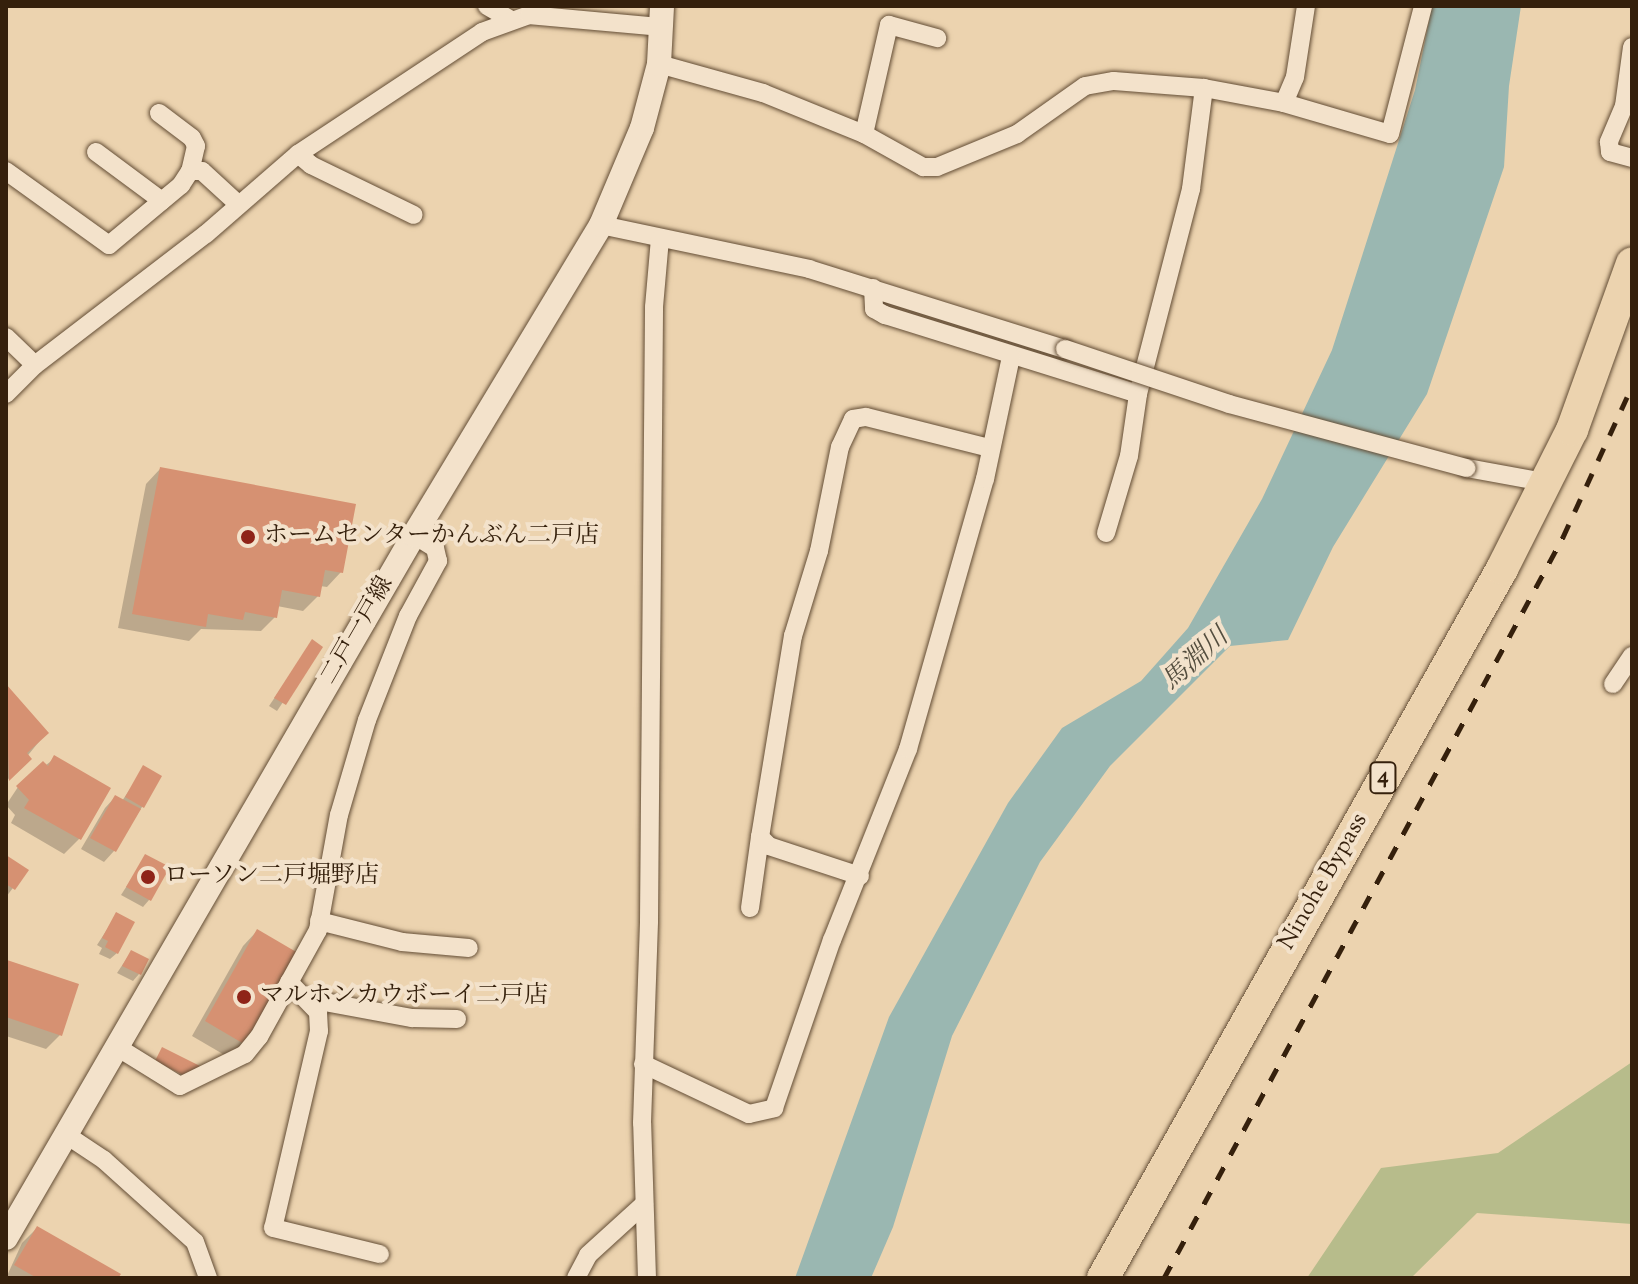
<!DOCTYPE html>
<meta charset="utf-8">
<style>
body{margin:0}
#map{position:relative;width:1638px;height:1284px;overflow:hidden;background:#ecd3af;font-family:"Sorts Mill Goudy","Noto Serif JP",serif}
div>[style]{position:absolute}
.green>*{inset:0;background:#b7bc8b}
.water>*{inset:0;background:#9ab7b1}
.shadow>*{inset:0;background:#0003}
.building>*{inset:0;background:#d69172}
.roads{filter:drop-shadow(0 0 2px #634d35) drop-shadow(0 0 2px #634d35)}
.street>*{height:18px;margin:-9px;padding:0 9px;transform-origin:9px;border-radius:9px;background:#f3e2cb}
.secondary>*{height:24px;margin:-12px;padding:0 12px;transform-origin:12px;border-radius:12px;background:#f3e2cb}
.highway>*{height:32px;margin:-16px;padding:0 16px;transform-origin:16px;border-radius:16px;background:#ecd3af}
.rail>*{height:5px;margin-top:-2.5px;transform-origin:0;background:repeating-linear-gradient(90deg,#35200c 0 14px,transparent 0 28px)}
.bridges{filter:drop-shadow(0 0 2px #634d35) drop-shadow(0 0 2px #634d35)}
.street-bridge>*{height:18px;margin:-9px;padding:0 9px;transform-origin:9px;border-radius:9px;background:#f3e2cb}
.dots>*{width:22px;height:22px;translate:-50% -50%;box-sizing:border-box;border:4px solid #f3e2cb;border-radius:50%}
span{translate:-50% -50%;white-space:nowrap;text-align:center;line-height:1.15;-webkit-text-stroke:8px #f3e2cb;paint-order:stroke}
.shield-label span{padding:2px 6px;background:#f3e2cb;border:2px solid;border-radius:6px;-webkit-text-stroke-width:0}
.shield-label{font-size:22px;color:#35200c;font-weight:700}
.poi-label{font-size:24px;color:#35200c}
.left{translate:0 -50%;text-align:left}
.street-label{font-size:24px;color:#35200c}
.water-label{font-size:26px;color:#534d3e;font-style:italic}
.frame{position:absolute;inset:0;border:8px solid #35200c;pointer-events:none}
</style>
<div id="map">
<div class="green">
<div style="clip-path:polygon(1632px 1062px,1632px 1224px,1477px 1213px,1411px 1278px,1307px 1278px,1381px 1168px,1498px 1153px)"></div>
</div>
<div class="water">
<div style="clip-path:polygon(1432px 6px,1521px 6px,1509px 86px,1504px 167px,1427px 394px,1333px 547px,1288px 640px,1230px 646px,1110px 766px,1040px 862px,952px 1036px,893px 1227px,871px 1278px,795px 1278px,889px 1017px,1008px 803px,1062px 728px,1141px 681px,1188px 628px,1262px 499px,1332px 350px,1415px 90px)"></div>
</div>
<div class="shadow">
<div style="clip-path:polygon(160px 469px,341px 572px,327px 587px,320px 586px,318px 596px,303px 611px,277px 606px,275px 617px,261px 631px,201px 629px,189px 641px,118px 628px,146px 484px)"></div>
<div style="clip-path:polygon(312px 642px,320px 647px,277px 711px,269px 706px)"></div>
<div style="clip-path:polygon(6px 687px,47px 732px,6px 782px)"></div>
<div style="clip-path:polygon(55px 758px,108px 788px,79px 839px,64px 854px,11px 823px,15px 815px,6px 805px,18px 787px)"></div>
<div style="clip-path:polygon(144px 768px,142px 807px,114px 851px,104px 862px,81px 849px,105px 808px,115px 797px,122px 801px)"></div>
<div style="clip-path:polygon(146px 856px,149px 900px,143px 907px,121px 895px)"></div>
<div style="clip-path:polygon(6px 857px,26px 871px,6px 897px)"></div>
<div style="clip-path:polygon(117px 914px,117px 953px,110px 959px,99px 954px,102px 948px,97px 945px)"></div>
<div style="clip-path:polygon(257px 931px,243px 1043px,228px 1057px,192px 1036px,243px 946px)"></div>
<div style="clip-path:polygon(131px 952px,139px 974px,133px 981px,117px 973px)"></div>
<div style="clip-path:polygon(7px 963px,60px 1035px,46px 1049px,6px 1036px)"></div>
<div style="clip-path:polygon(37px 1228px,116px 1278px,6px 1278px,22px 1243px)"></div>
</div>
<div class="building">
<div style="clip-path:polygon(160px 467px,356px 504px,343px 573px,325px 570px,320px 597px,282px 590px,277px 618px,245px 612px,243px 620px,208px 614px,206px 627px,132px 614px)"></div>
<div style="clip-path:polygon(312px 639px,323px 647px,286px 705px,274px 698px)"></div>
<div style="clip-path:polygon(6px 684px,49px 733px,27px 753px,32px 759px,9px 781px)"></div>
<div style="clip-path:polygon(54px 755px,111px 788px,81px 840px,24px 808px,29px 800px,16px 786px,43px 761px,48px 766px)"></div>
<div style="clip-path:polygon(143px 765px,162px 776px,144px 808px,125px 797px)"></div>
<div style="clip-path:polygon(115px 795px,141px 809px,116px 852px,90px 838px)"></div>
<div style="clip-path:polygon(145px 854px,170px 867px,151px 901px,126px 887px)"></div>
<div style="clip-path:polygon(6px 855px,29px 870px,15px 890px,6px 884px)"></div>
<div style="clip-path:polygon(116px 912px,135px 922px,118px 954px,105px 947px,108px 941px,102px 938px)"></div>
<div style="clip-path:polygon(257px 929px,298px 953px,244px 1044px,205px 1021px)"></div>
<div style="clip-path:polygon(131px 950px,149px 959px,141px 975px,122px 966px)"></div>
<div style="clip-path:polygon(7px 960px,79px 984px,62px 1036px,6px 1017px)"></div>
<div style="clip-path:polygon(162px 1047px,200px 1066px,193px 1080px,155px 1061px)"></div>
<div style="clip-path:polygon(37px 1226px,121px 1274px,118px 1278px,37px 1278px,14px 1265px)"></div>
</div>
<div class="roads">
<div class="street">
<div style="left:487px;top:6px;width:28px;rotate:30deg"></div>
<div style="left:1632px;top:47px;width:60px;rotate:97.7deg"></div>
<div style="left:1624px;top:106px;width:39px;rotate:113deg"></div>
<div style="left:1609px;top:142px;width:10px;rotate:84deg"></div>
<div style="left:1610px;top:152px;width:23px;rotate:15deg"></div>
<div style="left:659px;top:64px;width:108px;rotate:15.6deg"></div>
<div style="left:763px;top:93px;width:109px;rotate:22.1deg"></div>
<div style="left:864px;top:134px;width:68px;rotate:29.2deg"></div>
<div style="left:923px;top:167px;width:14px"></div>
<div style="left:937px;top:167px;width:87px;rotate:-22.4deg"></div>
<div style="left:1017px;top:134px;width:83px;rotate:-35.2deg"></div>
<div style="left:1085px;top:86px;width:29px;rotate:-10deg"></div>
<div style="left:1114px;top:81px;width:90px;rotate:4.4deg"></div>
<div style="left:1204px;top:88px;width:81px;rotate:10.6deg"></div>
<div style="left:1284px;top:103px;width:28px;rotate:-67deg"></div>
<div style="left:1295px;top:77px;width:72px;rotate:-81.2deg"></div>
<div style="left:1284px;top:103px;width:110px;rotate:16.3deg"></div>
<div style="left:1390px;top:134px;width:132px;rotate:-75.5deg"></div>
<div style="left:159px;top:113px;width:41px;rotate:37.1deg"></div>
<div style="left:192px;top:138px;width:9px;rotate:63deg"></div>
<div style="left:196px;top:146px;width:26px;rotate:103deg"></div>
<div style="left:864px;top:134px;width:112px;rotate:-77.1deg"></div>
<div style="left:889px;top:25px;width:50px;rotate:15.2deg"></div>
<div style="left:96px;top:152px;width:82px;rotate:36.6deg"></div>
<div style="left:298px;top:154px;width:17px;rotate:40deg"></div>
<div style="left:311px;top:165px;width:114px;rotate:25.9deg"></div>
<div style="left:6px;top:171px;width:127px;rotate:35.7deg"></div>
<div style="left:109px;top:245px;width:94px;rotate:-39.8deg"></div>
<div style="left:181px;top:185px;width:17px;rotate:-57deg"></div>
<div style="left:190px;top:171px;width:12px"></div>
<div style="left:202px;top:171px;width:49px;rotate:42.5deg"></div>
<div style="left:601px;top:225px;width:213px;rotate:11.9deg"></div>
<div style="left:809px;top:269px;width:268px;rotate:17.4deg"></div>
<div style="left:873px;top:288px;width:21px;rotate:87deg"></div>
<div style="left:874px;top:309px;width:13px;rotate:29deg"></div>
<div style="left:885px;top:315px;width:265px;rotate:17.3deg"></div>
<div style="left:1138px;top:394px;width:212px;rotate:-75.5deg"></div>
<div style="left:1191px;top:189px;width:102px;rotate:-82.7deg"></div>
<div style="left:6px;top:337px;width:40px;rotate:44deg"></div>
<div style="left:6px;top:394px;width:41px;rotate:-45deg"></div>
<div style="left:35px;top:365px;width:215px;rotate:-37.5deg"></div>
<div style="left:206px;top:234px;width:122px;rotate:-41deg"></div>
<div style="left:298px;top:154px;width:221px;rotate:-33.5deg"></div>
<div style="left:482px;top:32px;width:50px;rotate:-19.9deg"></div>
<div style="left:529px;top:15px;width:133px;rotate:5.2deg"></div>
<div style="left:1467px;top:468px;width:78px;rotate:10.3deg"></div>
<div style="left:1106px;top:533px;width:80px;rotate:-73.4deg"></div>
<div style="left:1129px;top:456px;width:63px;rotate:-81.7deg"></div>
<div style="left:1613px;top:684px;width:34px;rotate:-56deg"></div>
<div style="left:860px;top:876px;width:96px;rotate:-161.8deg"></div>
<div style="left:769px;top:846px;width:13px;rotate:-135deg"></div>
<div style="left:760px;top:837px;width:204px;rotate:-80.7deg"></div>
<div style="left:793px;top:636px;width:89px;rotate:-73deg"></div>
<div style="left:819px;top:551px;width:106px;rotate:-78.6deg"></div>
<div style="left:840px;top:447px;width:31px;rotate:-65deg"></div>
<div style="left:853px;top:419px;width:13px;rotate:-9deg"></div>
<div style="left:866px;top:417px;width:127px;rotate:14.1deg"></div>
<div style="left:750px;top:908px;width:72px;rotate:-82deg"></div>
<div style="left:319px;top:921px;width:86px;rotate:14.2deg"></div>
<div style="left:402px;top:942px;width:67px;rotate:5.1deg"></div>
<div style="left:289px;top:982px;width:42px;rotate:46deg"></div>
<div style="left:318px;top:1012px;width:19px;rotate:87deg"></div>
<div style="left:319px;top:1031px;width:202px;rotate:103.1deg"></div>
<div style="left:273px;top:1228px;width:110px;rotate:13.7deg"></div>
<div style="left:308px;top:999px;width:106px;rotate:10.4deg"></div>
<div style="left:412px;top:1018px;width:45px;rotate:1.3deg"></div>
<div style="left:117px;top:1047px;width:74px;rotate:31.8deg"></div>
<div style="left:180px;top:1086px;width:72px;rotate:-26.2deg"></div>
<div style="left:245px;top:1054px;width:22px;rotate:-51deg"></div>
<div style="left:259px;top:1037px;width:122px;rotate:-61.1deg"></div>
<div style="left:318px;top:930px;width:117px;rotate:-79.7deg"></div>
<div style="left:339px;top:815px;width:99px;rotate:-73.6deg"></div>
<div style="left:367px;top:720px;width:112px;rotate:-68.5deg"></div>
<div style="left:408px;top:616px;width:63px;rotate:-61.4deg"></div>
<div style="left:438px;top:561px;width:13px;rotate:-103deg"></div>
<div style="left:435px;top:548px;width:25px;rotate:-148deg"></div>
<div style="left:643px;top:1064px;width:117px;rotate:25.3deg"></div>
<div style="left:749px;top:1114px;width:26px;rotate:-13deg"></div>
<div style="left:774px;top:1108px;width:178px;rotate:-71deg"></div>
<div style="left:832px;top:940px;width:206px;rotate:-68.3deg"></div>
<div style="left:908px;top:749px;width:281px;rotate:-74.1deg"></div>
<div style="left:985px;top:479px;width:125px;rotate:-78deg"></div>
<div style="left:65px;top:1134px;width:47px;rotate:33.7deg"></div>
<div style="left:104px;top:1160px;width:122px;rotate:42deg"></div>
<div style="left:195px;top:1242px;width:38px;rotate:70deg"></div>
<div style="left:576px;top:1278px;width:26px;rotate:-62deg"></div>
<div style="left:588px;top:1255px;width:76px;rotate:-42.3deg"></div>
<div style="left:647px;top:1278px;width:155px;rotate:-91.8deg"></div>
<div style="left:642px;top:1123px;width:202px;rotate:-88deg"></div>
<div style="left:649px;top:921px;width:614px;rotate:-89.53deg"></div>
<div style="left:654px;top:307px;width:68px;rotate:-85deg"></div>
</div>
<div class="secondary">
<div style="left:6px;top:1238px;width:813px;rotate:-59.87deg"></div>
<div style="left:414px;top:535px;width:362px;rotate:-58.9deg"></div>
<div style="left:601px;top:225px;width:105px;rotate:-67.1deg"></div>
<div style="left:642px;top:128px;width:66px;rotate:-75.1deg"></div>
<div style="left:659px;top:64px;width:58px;rotate:-87deg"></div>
</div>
<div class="highway">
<div style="left:1103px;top:1278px;width:814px;rotate:-60.63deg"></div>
<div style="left:1502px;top:569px;width:156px;rotate:-63.3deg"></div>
<div style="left:1572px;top:430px;width:177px;rotate:-70.2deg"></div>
</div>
</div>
<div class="rail">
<div style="left:1164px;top:1278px;width:842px;rotate:-61.7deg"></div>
<div style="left:1563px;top:537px;width:166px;rotate:-65.4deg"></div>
</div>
<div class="bridges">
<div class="street-bridge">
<div style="left:1065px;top:349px;width:173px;rotate:18.5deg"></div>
<div style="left:1229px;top:404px;width:246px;rotate:15.1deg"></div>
</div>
</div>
<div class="dots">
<div style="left:248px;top:537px;background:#8f2418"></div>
<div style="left:148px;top:877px;background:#8f2418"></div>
<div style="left:244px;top:997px;background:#8f2418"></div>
</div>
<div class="shield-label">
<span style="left:1383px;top:778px">4</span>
</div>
<div class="poi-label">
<span class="left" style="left:264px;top:537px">ホームセンターかんぶん二戸店</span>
<span class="left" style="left:164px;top:877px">ローソン二戸堀野店</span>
<span class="left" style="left:260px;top:997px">マルホンカウボーイ二戸店</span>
</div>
<div class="street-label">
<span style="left:358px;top:631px;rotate:-60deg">二戸一戸線</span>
<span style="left:1324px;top:882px;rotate:-60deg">Ninohe Bypass</span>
</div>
<div class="water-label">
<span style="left:1196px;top:660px;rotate:-42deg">馬淵川</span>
</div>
<div class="frame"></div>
</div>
